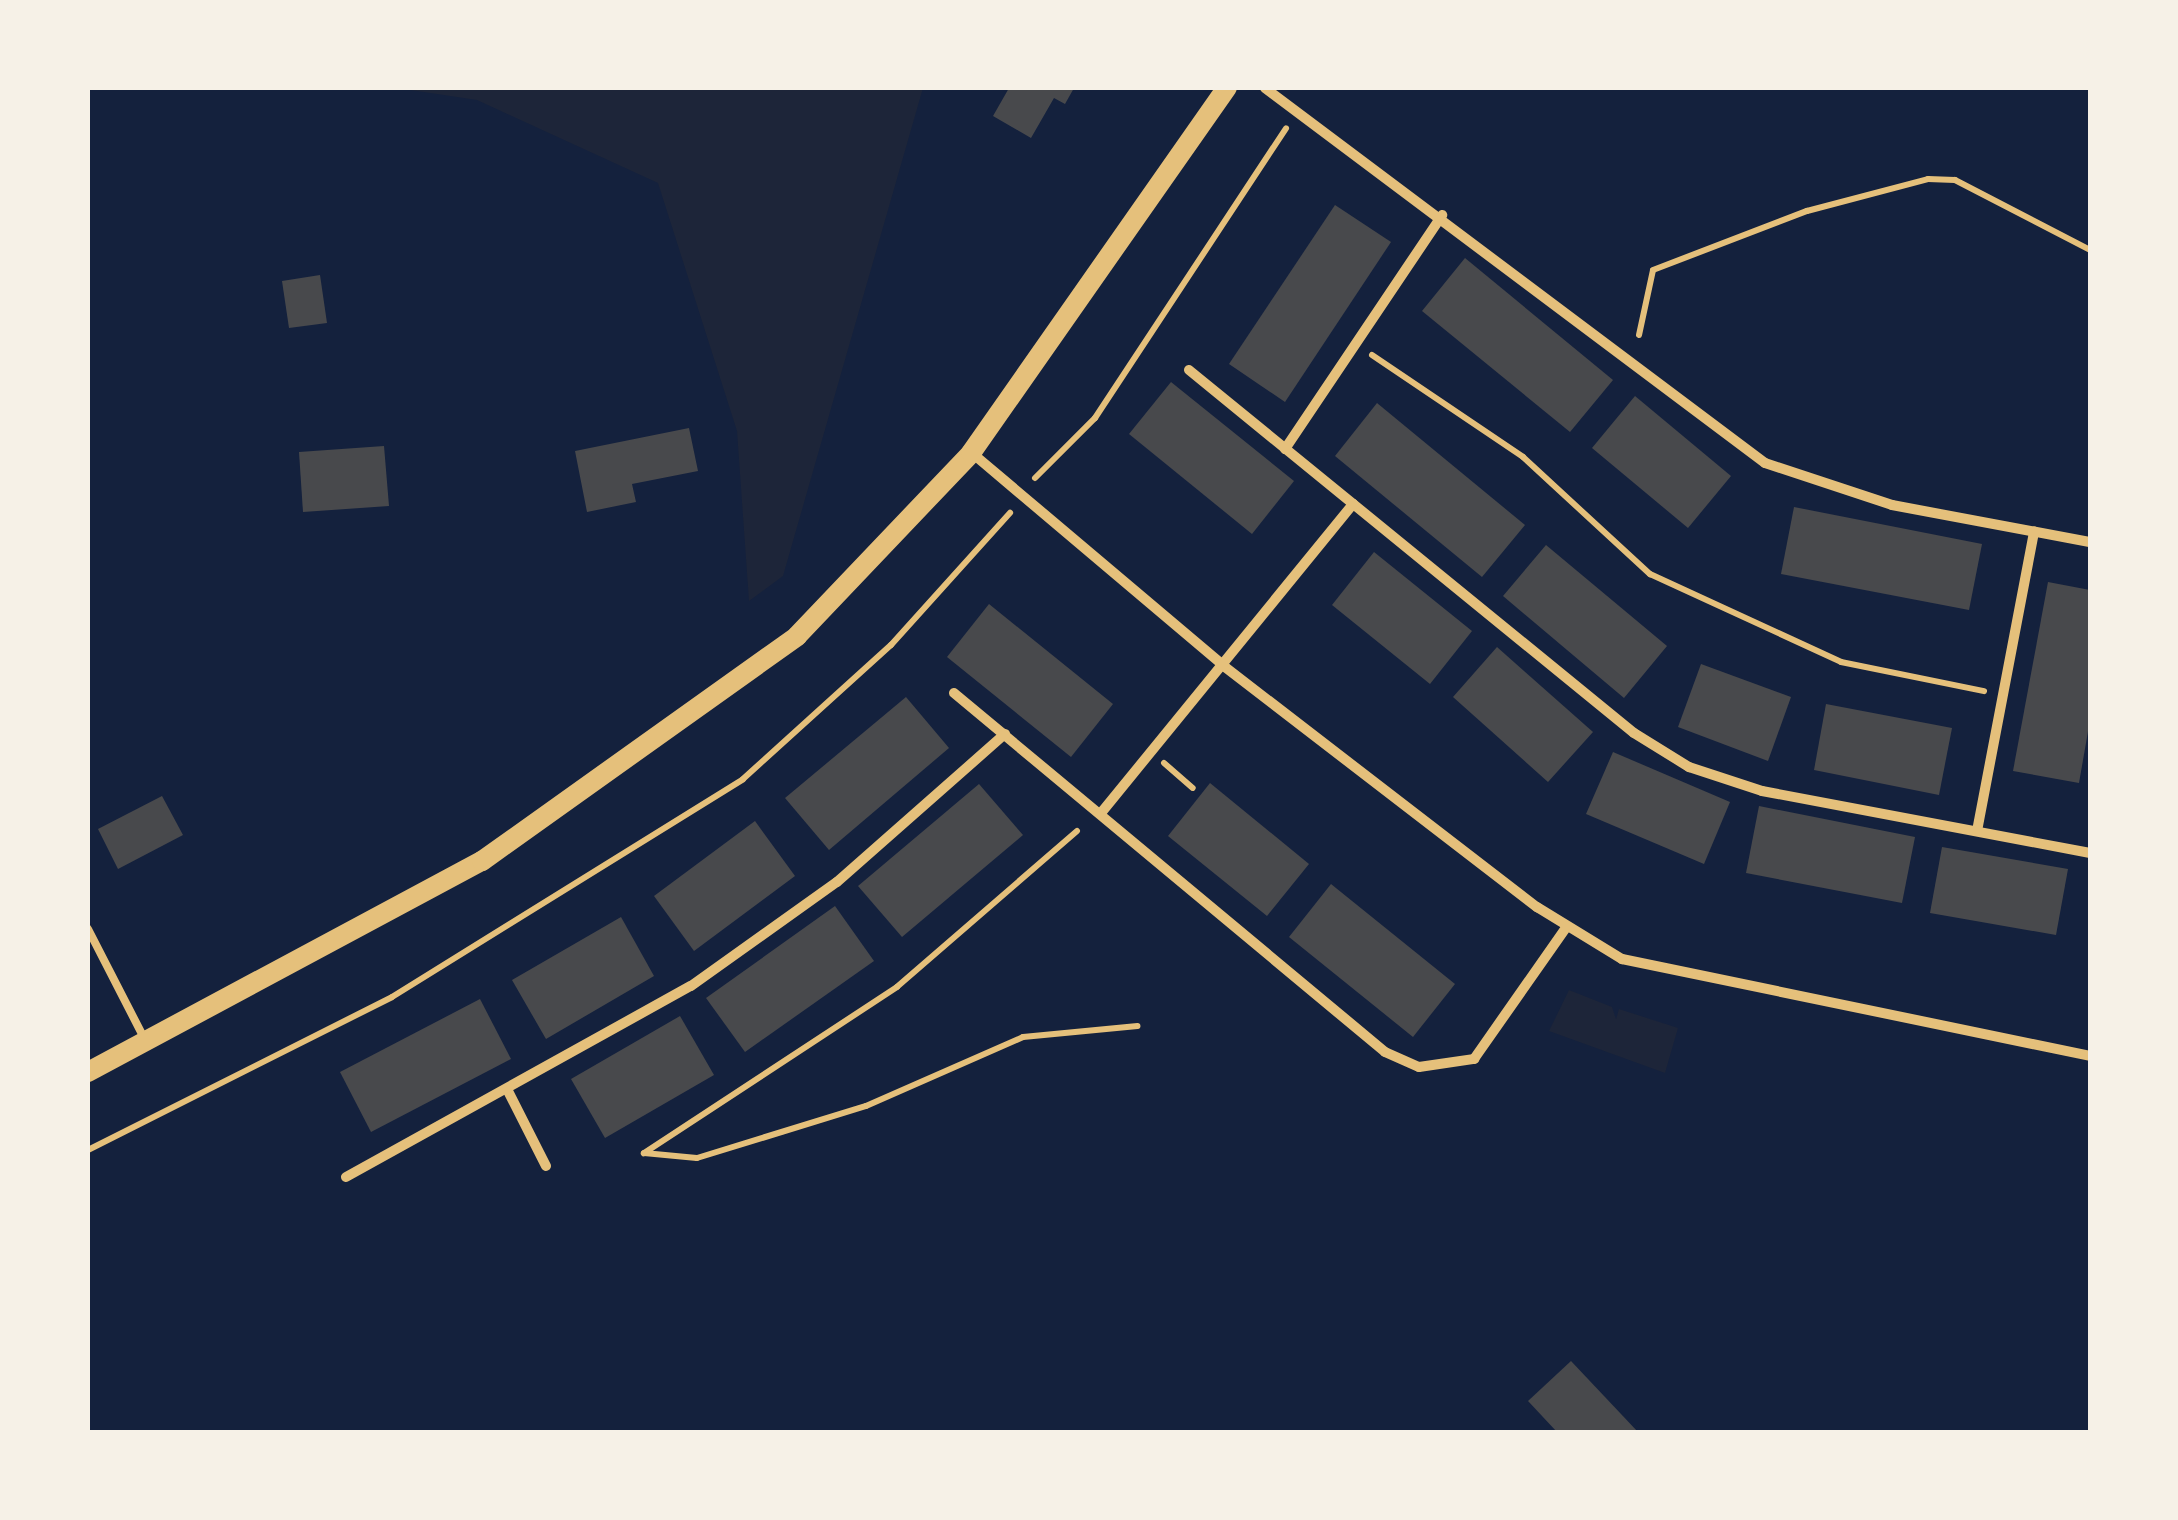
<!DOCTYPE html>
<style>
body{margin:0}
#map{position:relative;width:2178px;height:1520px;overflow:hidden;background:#14213d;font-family:"Archivo Narrow",sans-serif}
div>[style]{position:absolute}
.green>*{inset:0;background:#1d2539}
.building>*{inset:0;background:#48494c}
.path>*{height:6px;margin:-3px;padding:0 3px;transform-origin:3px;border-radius:3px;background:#e5c07b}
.service>*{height:8px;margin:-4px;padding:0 4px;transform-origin:4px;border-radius:4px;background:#e5c07b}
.minor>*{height:10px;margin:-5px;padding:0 5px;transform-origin:5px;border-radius:5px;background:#e5c07b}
.secondary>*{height:20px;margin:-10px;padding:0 10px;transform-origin:10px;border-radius:10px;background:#e5c07b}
span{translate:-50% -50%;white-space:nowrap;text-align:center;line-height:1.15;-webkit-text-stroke:8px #f6f1e7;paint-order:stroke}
.frame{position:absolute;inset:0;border:90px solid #f6f1e7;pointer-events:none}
</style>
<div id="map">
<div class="green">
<div style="clip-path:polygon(397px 88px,923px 88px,783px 576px,749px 601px,737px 431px,658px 183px,477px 100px)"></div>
<div style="clip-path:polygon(1569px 990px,1612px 1007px,1616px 1019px,1619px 1009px,1678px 1028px,1665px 1073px,1549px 1031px)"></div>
</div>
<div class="building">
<div style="clip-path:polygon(1009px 88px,1074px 88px,1065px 104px,1054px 98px,1031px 138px,993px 116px)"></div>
<div style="clip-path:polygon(1335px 205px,1391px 242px,1285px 402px,1229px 364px)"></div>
<div style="clip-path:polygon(1465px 258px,1613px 380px,1570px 432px,1422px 311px)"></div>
<div style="clip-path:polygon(320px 275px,327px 323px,289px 328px,282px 281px)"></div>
<div style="clip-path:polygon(1171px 382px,1294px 481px,1252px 534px,1129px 434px)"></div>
<div style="clip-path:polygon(1635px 396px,1731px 476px,1688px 528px,1592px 448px)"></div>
<div style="clip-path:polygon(1377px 403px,1525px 525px,1482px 577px,1335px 456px)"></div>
<div style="clip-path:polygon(689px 428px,698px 471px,632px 484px,636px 502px,587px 512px,575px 451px)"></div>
<div style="clip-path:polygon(384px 446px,389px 506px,303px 512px,299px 452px)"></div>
<div style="clip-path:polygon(1794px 507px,1982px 544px,1969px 610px,1781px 574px)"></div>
<div style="clip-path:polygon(1546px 545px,1667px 646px,1624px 698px,1503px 596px)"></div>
<div style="clip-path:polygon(1374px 552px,1472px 631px,1430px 684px,1332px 605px)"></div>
<div style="clip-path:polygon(2048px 582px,2090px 590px,2090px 720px,2079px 783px,2013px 771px)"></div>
<div style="clip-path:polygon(989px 604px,1113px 704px,1071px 757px,947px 657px)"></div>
<div style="clip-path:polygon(1497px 647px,1593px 732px,1548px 782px,1453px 697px)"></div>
<div style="clip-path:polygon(1701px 664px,1791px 697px,1768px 761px,1678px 727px)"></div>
<div style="clip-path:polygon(906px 697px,949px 748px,829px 850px,785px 798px)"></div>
<div style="clip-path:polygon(1826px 704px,1952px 728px,1939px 795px,1814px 770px)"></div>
<div style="clip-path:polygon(1613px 752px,1730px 802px,1704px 864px,1586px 814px)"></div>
<div style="clip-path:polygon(1210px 783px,1309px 864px,1267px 916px,1168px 836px)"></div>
<div style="clip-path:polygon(979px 784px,1023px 835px,902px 937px,858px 886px)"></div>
<div style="clip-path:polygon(162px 796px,183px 835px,118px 869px,98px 829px)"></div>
<div style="clip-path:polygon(1759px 806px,1915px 837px,1902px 903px,1746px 873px)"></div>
<div style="clip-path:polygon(755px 821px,795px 876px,694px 951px,654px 896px)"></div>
<div style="clip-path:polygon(1942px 847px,2068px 869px,2056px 935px,1930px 913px)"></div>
<div style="clip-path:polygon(1331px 884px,1455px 984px,1413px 1037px,1289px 937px)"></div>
<div style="clip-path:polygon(835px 906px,874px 961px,745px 1052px,706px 998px)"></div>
<div style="clip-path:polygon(621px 917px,654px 976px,546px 1039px,512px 980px)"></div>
<div style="clip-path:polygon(480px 999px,511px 1059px,371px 1132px,340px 1072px)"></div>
<div style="clip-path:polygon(680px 1016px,714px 1075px,605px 1138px,571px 1079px)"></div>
<div style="clip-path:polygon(1571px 1361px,1638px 1432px,1557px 1432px,1528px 1401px)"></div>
</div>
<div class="path">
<div style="left:1639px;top:335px;width:66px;rotate:-77.8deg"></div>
<div style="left:1653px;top:270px;width:165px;rotate:-21deg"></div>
<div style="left:1807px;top:211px;width:125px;rotate:-14.8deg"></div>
<div style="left:1928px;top:179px;width:27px;rotate:2deg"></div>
<div style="left:1955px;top:180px;width:152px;rotate:27.4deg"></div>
<div style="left:1372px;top:355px;width:182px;rotate:34deg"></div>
<div style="left:1523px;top:457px;width:173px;rotate:42.7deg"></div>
<div style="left:1650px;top:574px;width:210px;rotate:24.7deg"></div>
<div style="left:1841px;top:662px;width:146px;rotate:11.5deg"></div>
<div style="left:1035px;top:478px;width:85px;rotate:-45deg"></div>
<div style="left:1095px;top:418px;width:347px;rotate:-56.6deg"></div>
<div style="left:1164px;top:763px;width:38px;rotate:41deg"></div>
<div style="left:1077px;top:831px;width:238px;rotate:139.1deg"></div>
<div style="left:897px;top:987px;width:303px;rotate:146.7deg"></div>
<div style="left:644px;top:1153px;width:53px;rotate:5.4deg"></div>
<div style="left:697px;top:1158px;width:177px;rotate:-17.1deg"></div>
<div style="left:866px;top:1106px;width:171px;rotate:-23.7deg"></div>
<div style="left:1023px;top:1037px;width:115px;rotate:-5.5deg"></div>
<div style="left:88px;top:1150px;width:340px;rotate:-26.7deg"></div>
<div style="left:392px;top:997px;width:413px;rotate:-31.8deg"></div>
<div style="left:743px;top:779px;width:200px;rotate:-42.2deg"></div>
<div style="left:891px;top:645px;width:178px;rotate:-48deg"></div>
</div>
<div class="service">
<div style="left:88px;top:929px;width:123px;rotate:62.8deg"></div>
</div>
<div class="minor">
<div style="left:1265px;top:88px;width:625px;rotate:36.87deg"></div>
<div style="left:1765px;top:463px;width:134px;rotate:18.3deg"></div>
<div style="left:1892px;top:505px;width:201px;rotate:10.6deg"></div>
<div style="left:1189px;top:370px;width:574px;rotate:39.21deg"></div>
<div style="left:1634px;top:733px;width:65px;rotate:31.7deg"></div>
<div style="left:1689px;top:767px;width:77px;rotate:18.2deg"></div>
<div style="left:1762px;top:791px;width:334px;rotate:10.7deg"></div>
<div style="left:1285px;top:449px;width:282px;rotate:-56.1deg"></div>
<div style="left:972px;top:453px;width:331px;rotate:40.2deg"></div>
<div style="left:1225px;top:667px;width:394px;rotate:37.6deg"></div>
<div style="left:1537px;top:907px;width:100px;rotate:31.5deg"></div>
<div style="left:1622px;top:959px;width:478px;rotate:11.7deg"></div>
<div style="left:954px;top:693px;width:561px;rotate:39.79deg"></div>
<div style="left:1385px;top:1052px;width:37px;rotate:24deg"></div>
<div style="left:1419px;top:1067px;width:56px;rotate:-8.3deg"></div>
<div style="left:1474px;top:1059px;width:162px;rotate:-55deg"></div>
<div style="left:1101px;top:813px;width:399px;rotate:-50.8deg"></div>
<div style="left:1977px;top:831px;width:305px;rotate:-79.2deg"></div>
<div style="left:508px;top:1091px;width:84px;rotate:63.1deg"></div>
<div style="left:346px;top:1177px;width:394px;rotate:-29deg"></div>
<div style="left:691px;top:986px;width:179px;rotate:-35.5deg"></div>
<div style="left:837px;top:882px;width:224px;rotate:-41.4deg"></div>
</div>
<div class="secondary">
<div style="left:88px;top:1072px;width:447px;rotate:-28.2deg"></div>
<div style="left:482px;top:861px;width:387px;rotate:-35.5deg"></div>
<div style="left:797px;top:636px;width:253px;rotate:-46.4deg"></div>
<div style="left:971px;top:453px;width:446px;rotate:-55deg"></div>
</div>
<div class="frame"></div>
</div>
